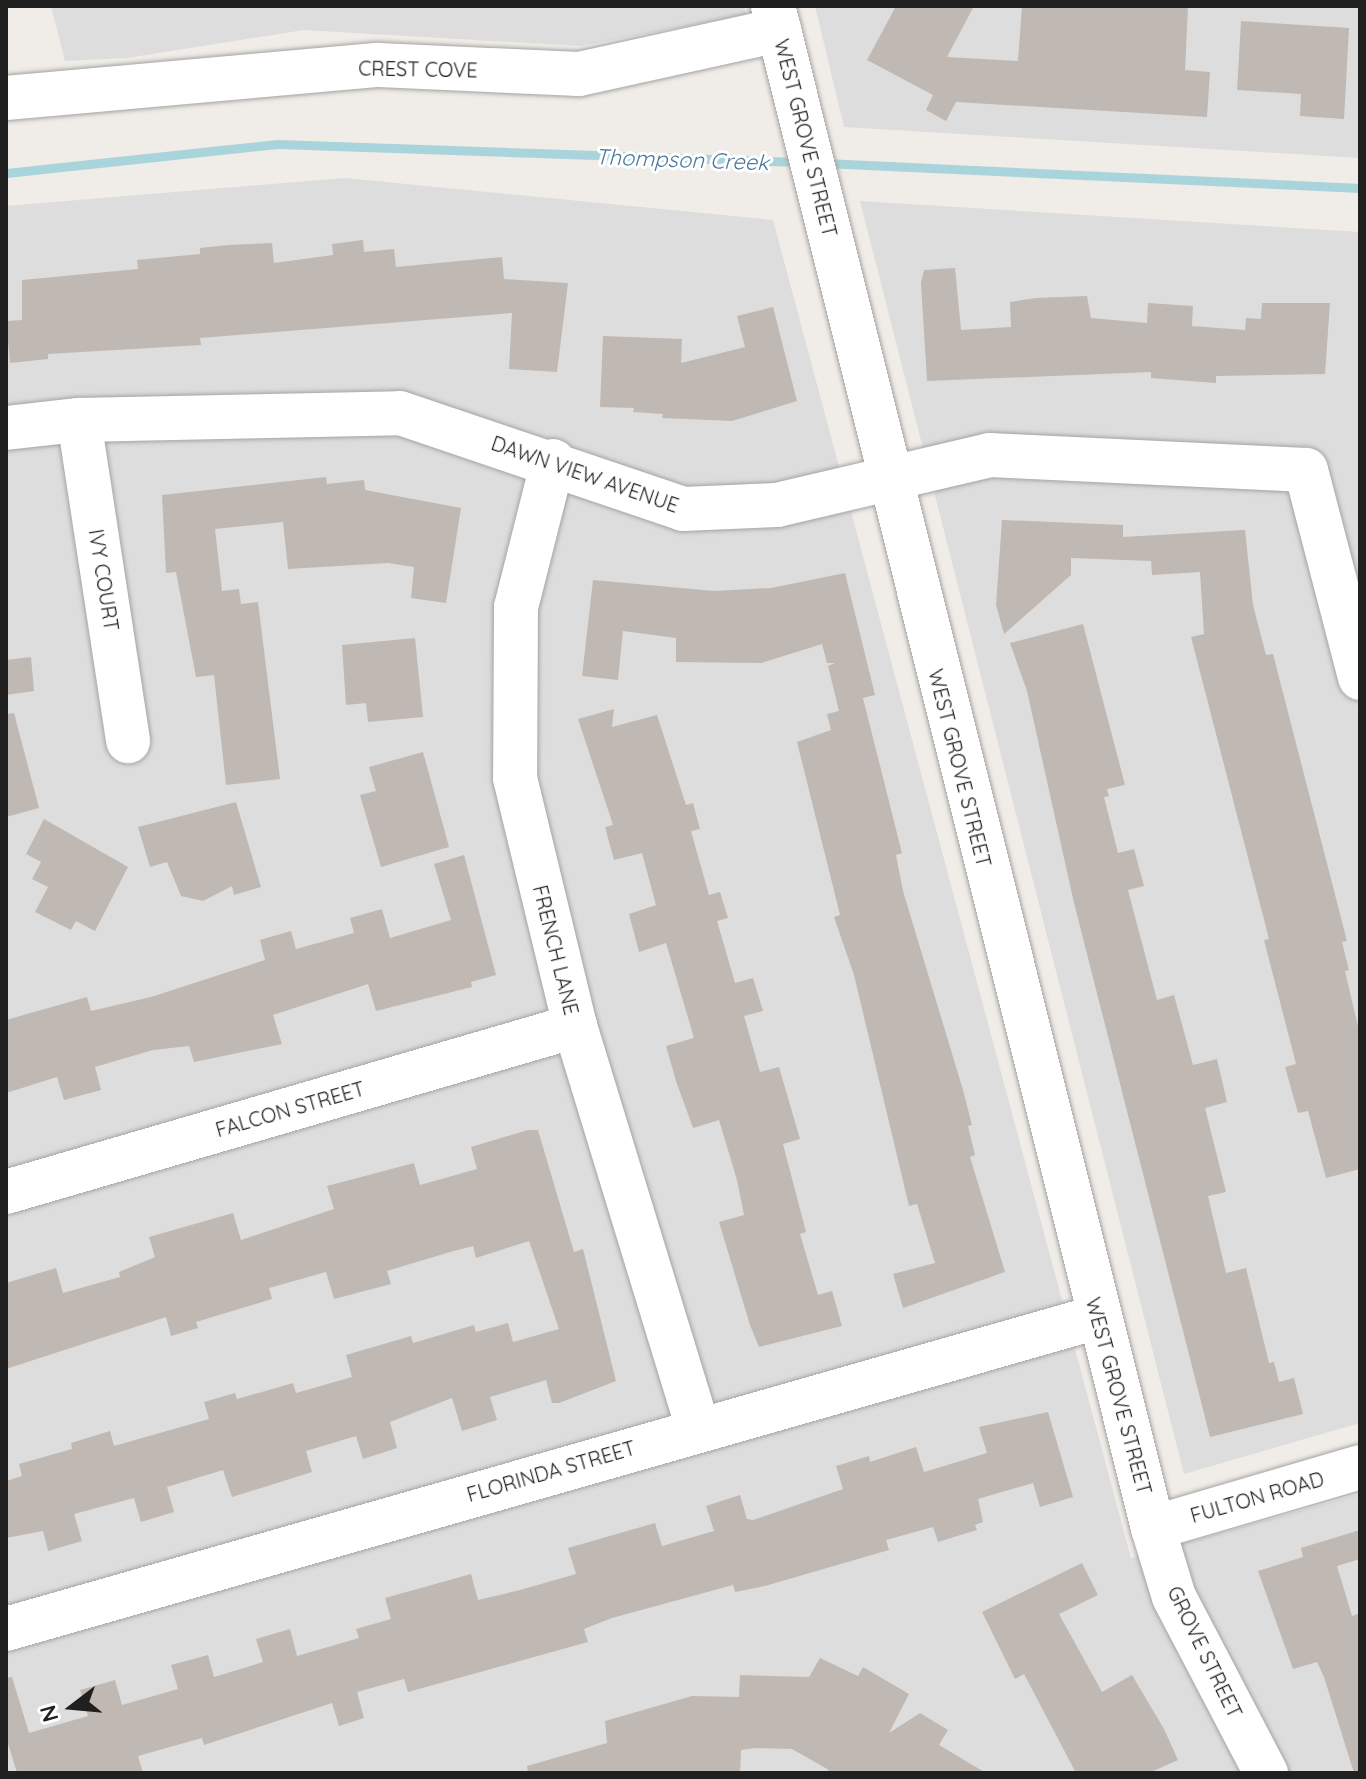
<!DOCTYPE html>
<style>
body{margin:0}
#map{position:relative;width:1366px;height:1779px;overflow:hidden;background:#f0ece7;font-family:Quicksand,sans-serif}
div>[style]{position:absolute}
.residential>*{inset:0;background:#dedddd}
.stream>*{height:9px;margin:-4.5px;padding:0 4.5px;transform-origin:4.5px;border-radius:4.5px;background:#aad4db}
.building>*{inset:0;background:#c0b8b3}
.roads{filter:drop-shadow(0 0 2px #a4a4a4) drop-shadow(0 0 2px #a4a4a4)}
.minor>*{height:44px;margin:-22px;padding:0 22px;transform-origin:22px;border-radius:22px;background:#fff}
span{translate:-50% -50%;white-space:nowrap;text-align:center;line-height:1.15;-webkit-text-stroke:6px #fff;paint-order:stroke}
.street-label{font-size:20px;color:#202020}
.water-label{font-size:22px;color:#4b799c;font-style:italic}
.frame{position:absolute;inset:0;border:8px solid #202020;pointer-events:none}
.north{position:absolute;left:32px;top:1667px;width:80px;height:80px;-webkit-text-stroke:6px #fff;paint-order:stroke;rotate:254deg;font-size:22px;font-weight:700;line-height:32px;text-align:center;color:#202020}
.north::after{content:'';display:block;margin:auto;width:28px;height:36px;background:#202020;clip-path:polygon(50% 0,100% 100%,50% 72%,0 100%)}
</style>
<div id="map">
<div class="residential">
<div style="clip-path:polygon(51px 6px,744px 6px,746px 15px,581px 46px,304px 30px,127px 58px,65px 61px)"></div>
<div style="clip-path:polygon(815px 6px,1360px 6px,1360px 158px,844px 127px)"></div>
<div style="clip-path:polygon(345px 178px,773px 220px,1131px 1558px,1360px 1494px,1360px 1773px,6px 1773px,6px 206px)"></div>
<div style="clip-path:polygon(860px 201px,1360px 232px,1360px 1423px,1184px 1474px)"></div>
</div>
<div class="stream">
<div style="left:824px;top:163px;width:537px;rotate:2.67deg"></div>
<div style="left:6px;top:173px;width:273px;rotate:-6.1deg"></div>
<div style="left:277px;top:144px;width:524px;rotate:1.97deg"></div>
</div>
<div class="building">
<div style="clip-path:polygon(896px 6px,974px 6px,947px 57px,1018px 61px,1022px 6px,1188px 7px,1185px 70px,1210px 72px,1207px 117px,956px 102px,946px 121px,926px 110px,933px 95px,867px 60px)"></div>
<div style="clip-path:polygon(1241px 21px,1349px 28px,1344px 119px,1300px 116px,1301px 94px,1237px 90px)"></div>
<div style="clip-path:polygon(363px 240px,364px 252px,394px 249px,396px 267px,502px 257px,504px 279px,568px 283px,557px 372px,509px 369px,512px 313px,200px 338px,201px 345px,48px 354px,48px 359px,10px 363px,6px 321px,22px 320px,22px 280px,138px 269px,137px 260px,200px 254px,200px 248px,228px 245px,272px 243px,274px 263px,333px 255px,332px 244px)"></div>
<div style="clip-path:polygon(955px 268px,961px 330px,1011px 327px,1010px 302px,1036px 298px,1087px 296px,1091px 318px,1147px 323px,1148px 303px,1193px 306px,1192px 326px,1245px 330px,1246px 318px,1261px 319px,1262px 303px,1330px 303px,1325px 374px,1216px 376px,1216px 383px,1151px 378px,1151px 372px,927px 381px,921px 283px,924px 270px)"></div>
<div style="clip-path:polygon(773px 307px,797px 401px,732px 421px,662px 418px,663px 414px,633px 412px,634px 408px,600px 407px,603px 336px,682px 339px,681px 363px,745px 347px,737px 316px)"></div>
<div style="clip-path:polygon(326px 477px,327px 484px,364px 480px,365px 490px,461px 508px,446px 603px,411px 598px,414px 567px,388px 563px,288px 569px,283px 522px,215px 529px,222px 591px,239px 589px,241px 604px,258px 602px,280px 779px,226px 785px,214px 675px,196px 677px,176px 572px,166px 573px,162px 495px)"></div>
<div style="clip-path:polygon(1002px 520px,1123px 525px,1123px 537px,1245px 530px,1253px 605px,1266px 655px,1273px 654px,1347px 941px,1342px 942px,1349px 970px,1345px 971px,1360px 1035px,1360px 1169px,1326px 1178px,1308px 1111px,1298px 1113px,1285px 1067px,1296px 1064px,1264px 940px,1269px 939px,1191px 637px,1204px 634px,1200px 572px,1152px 575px,1151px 561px,1071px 558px,1071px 575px,1004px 634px,996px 605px)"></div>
<div style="clip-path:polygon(845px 573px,875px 695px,863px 698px,902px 853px,896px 855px,903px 891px,963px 1090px,972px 1125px,968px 1126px,975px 1155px,970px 1157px,1005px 1272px,903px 1308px,893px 1274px,935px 1263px,917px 1204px,909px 1206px,854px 975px,834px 917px,840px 915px,797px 742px,831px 730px,827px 714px,839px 711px,828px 666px,835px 663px,827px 663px,822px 644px,761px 663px,676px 662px,676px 638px,623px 631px,618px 680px,582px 676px,593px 580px,714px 591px,771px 588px)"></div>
<div style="clip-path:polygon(1083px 624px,1125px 785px,1107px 789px,1109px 796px,1104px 797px,1118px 853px,1134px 849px,1144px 886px,1128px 890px,1157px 1000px,1174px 995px,1193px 1065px,1217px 1059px,1227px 1102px,1205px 1108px,1226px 1192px,1208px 1196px,1226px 1273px,1246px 1268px,1269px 1363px,1274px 1362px,1279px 1382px,1294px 1378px,1303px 1414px,1210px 1437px,1074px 903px,1027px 691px,1010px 643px)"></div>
<div style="clip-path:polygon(415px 638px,423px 717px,368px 722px,366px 703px,346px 705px,342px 645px)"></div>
<div style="clip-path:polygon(31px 657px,34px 691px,6px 695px,6px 660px)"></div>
<div style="clip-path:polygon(614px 709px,612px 727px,657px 715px,686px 805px,693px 803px,700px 829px,691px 831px,709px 895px,720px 892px,728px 918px,717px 921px,735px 983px,753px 978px,763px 1011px,744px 1016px,760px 1072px,779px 1067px,800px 1139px,783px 1144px,806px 1232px,800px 1234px,818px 1295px,832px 1291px,842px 1326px,759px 1347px,750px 1325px,719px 1222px,744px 1215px,737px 1180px,719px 1120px,693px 1128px,676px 1081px,666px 1046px,694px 1038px,666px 943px,639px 952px,629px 914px,656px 905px,642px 853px,614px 860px,605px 827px,613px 825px,578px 719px)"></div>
<div style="clip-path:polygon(14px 713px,39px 808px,6px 817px,6px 714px)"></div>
<div style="clip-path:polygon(423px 752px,449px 847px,381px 867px,360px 795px,376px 791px,369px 767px)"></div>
<div style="clip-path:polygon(236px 802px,261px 887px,234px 895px,232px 886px,203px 901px,181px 896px,167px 862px,150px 867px,138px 827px)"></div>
<div style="clip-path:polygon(44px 819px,128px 867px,95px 931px,76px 921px,71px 930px,35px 912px,48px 887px,32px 879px,41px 862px,26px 854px)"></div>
<div style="clip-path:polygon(464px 855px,496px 975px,471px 982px,472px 987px,376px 1011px,368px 984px,273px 1015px,282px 1044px,194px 1062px,189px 1046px,153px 1050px,95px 1067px,101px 1090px,64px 1100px,57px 1077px,6px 1093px,6px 1020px,87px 997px,91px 1011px,151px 997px,265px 960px,260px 940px,291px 931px,296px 949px,354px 933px,350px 918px,382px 909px,390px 938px,451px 920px,434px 864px)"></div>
<div style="clip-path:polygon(528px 1130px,538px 1130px,574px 1252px,583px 1249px,616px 1381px,559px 1403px,552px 1403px,546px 1380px,490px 1397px,497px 1420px,462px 1431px,452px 1398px,390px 1422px,397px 1448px,363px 1459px,356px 1436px,306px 1451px,312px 1472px,232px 1497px,223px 1470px,167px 1487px,174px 1512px,141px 1522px,134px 1498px,74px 1514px,82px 1541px,48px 1551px,43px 1531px,6px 1538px,6px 1481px,22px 1476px,19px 1464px,72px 1449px,71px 1443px,110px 1431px,114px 1446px,209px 1419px,204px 1402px,235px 1393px,237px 1399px,293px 1383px,296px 1393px,352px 1377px,346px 1355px,411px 1336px,413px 1343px,474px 1325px,476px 1332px,508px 1323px,513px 1342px,559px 1329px,529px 1241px,476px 1258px,473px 1246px,450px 1252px,387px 1271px,391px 1284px,334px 1299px,326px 1272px,269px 1288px,272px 1299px,196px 1322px,198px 1328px,171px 1336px,166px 1317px,6px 1369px,6px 1283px,56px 1268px,63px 1293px,120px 1277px,119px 1272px,155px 1257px,149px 1237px,233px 1213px,241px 1240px,334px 1209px,327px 1186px,414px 1163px,420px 1185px,477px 1169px,471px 1147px)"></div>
<div style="clip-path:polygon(1048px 1412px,1073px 1497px,1040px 1507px,1033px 1483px,978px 1499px,983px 1522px,975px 1525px,977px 1530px,938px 1542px,933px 1527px,886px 1540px,889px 1550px,765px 1586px,735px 1592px,733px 1585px,612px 1618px,584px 1629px,588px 1642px,408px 1692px,404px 1679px,357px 1692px,364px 1718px,339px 1726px,332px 1703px,204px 1745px,202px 1738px,138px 1756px,143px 1773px,17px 1773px,6px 1737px,6px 1678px,12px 1677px,29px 1733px,88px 1716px,80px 1690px,115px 1680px,122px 1705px,178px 1689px,171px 1665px,208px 1655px,214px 1677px,263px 1662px,256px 1639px,290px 1629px,297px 1656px,359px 1638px,356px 1629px,391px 1619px,385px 1598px,471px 1574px,478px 1600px,520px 1590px,576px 1574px,568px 1548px,655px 1523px,662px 1546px,714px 1531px,706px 1506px,740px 1495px,747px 1519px,753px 1520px,843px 1489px,836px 1466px,869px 1456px,870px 1462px,916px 1447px,924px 1472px,987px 1453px,979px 1427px)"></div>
<div style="clip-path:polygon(1360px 1530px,1360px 1559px,1337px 1566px,1352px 1616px,1360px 1613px,1360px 1773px,1354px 1773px,1324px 1677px,1317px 1662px,1293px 1669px,1258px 1571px,1303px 1557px,1301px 1548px)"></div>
<div style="clip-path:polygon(1082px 1563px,1098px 1595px,1059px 1614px,1102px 1692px,1132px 1675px,1164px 1729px,1178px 1760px,1149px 1773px,1076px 1773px,1024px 1674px,1015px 1679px,982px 1612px)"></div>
<div style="clip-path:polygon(820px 1658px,858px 1676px,863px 1667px,909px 1694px,889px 1733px,920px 1713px,948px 1730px,939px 1745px,986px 1773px,825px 1773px,829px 1770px,792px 1749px,755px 1748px,741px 1750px,740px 1773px,528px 1773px,527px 1766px,607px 1743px,605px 1721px,692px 1696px,739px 1697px,740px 1675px,809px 1677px)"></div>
</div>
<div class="roads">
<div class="minor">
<div style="left:773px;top:6px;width:1569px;rotate:75.98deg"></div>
<div style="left:1153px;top:1528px;width:72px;rotate:73.1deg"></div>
<div style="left:1174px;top:1597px;width:199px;rotate:62.4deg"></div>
<div style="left:6px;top:98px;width:374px;rotate:-5.1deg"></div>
<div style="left:379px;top:65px;width:200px;rotate:2.6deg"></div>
<div style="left:579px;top:74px;width:205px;rotate:-12.4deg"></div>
<div style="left:79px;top:420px;width:325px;rotate:81.3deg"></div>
<div style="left:6px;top:428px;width:73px;rotate:-6.3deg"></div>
<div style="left:79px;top:420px;width:321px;rotate:-1.2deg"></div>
<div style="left:400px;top:413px;width:299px;rotate:18.7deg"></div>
<div style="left:683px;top:509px;width:94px;rotate:-2.4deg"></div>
<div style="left:777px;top:505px;width:219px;rotate:-13.2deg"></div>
<div style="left:990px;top:455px;width:316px;rotate:2.7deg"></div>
<div style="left:1306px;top:470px;width:215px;rotate:75.4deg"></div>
<div style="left:553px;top:461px;width:151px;rotate:104.2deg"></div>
<div style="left:516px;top:607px;width:171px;rotate:90.3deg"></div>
<div style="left:515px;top:778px;width:255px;rotate:76.4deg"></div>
<div style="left:575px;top:1026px;width:421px;rotate:73deg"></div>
<div style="left:6px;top:1192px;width:593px;rotate:-16.26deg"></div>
<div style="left:1153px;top:1528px;width:216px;rotate:-16.4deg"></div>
<div style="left:6px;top:1629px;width:1136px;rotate:-15.95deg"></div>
</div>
</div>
<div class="street-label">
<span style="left:418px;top:69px;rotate:1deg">CREST COVE</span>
<span style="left:806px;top:138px;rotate:76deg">WEST GROVE STREET</span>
<span style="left:585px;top:474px;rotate:19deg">DAWN VIEW AVENUE</span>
<span style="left:104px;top:580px;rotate:81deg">IVY COURT</span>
<span style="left:960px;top:768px;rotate:76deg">WEST GROVE STREET</span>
<span style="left:556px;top:950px;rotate:76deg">FRENCH LANE</span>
<span style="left:290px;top:1109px;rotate:-16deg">FALCON STREET</span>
<span style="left:1119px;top:1396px;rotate:75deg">WEST GROVE STREET</span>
<span style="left:551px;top:1471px;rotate:-16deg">FLORINDA STREET</span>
<span style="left:1257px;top:1497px;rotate:-16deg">FULTON ROAD</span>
<span style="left:1205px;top:1652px;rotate:64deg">GROVE STREET</span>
</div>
<div class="water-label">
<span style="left:682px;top:160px;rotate:2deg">Thompson Creek</span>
</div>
<div class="frame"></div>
<div class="north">N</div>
</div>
